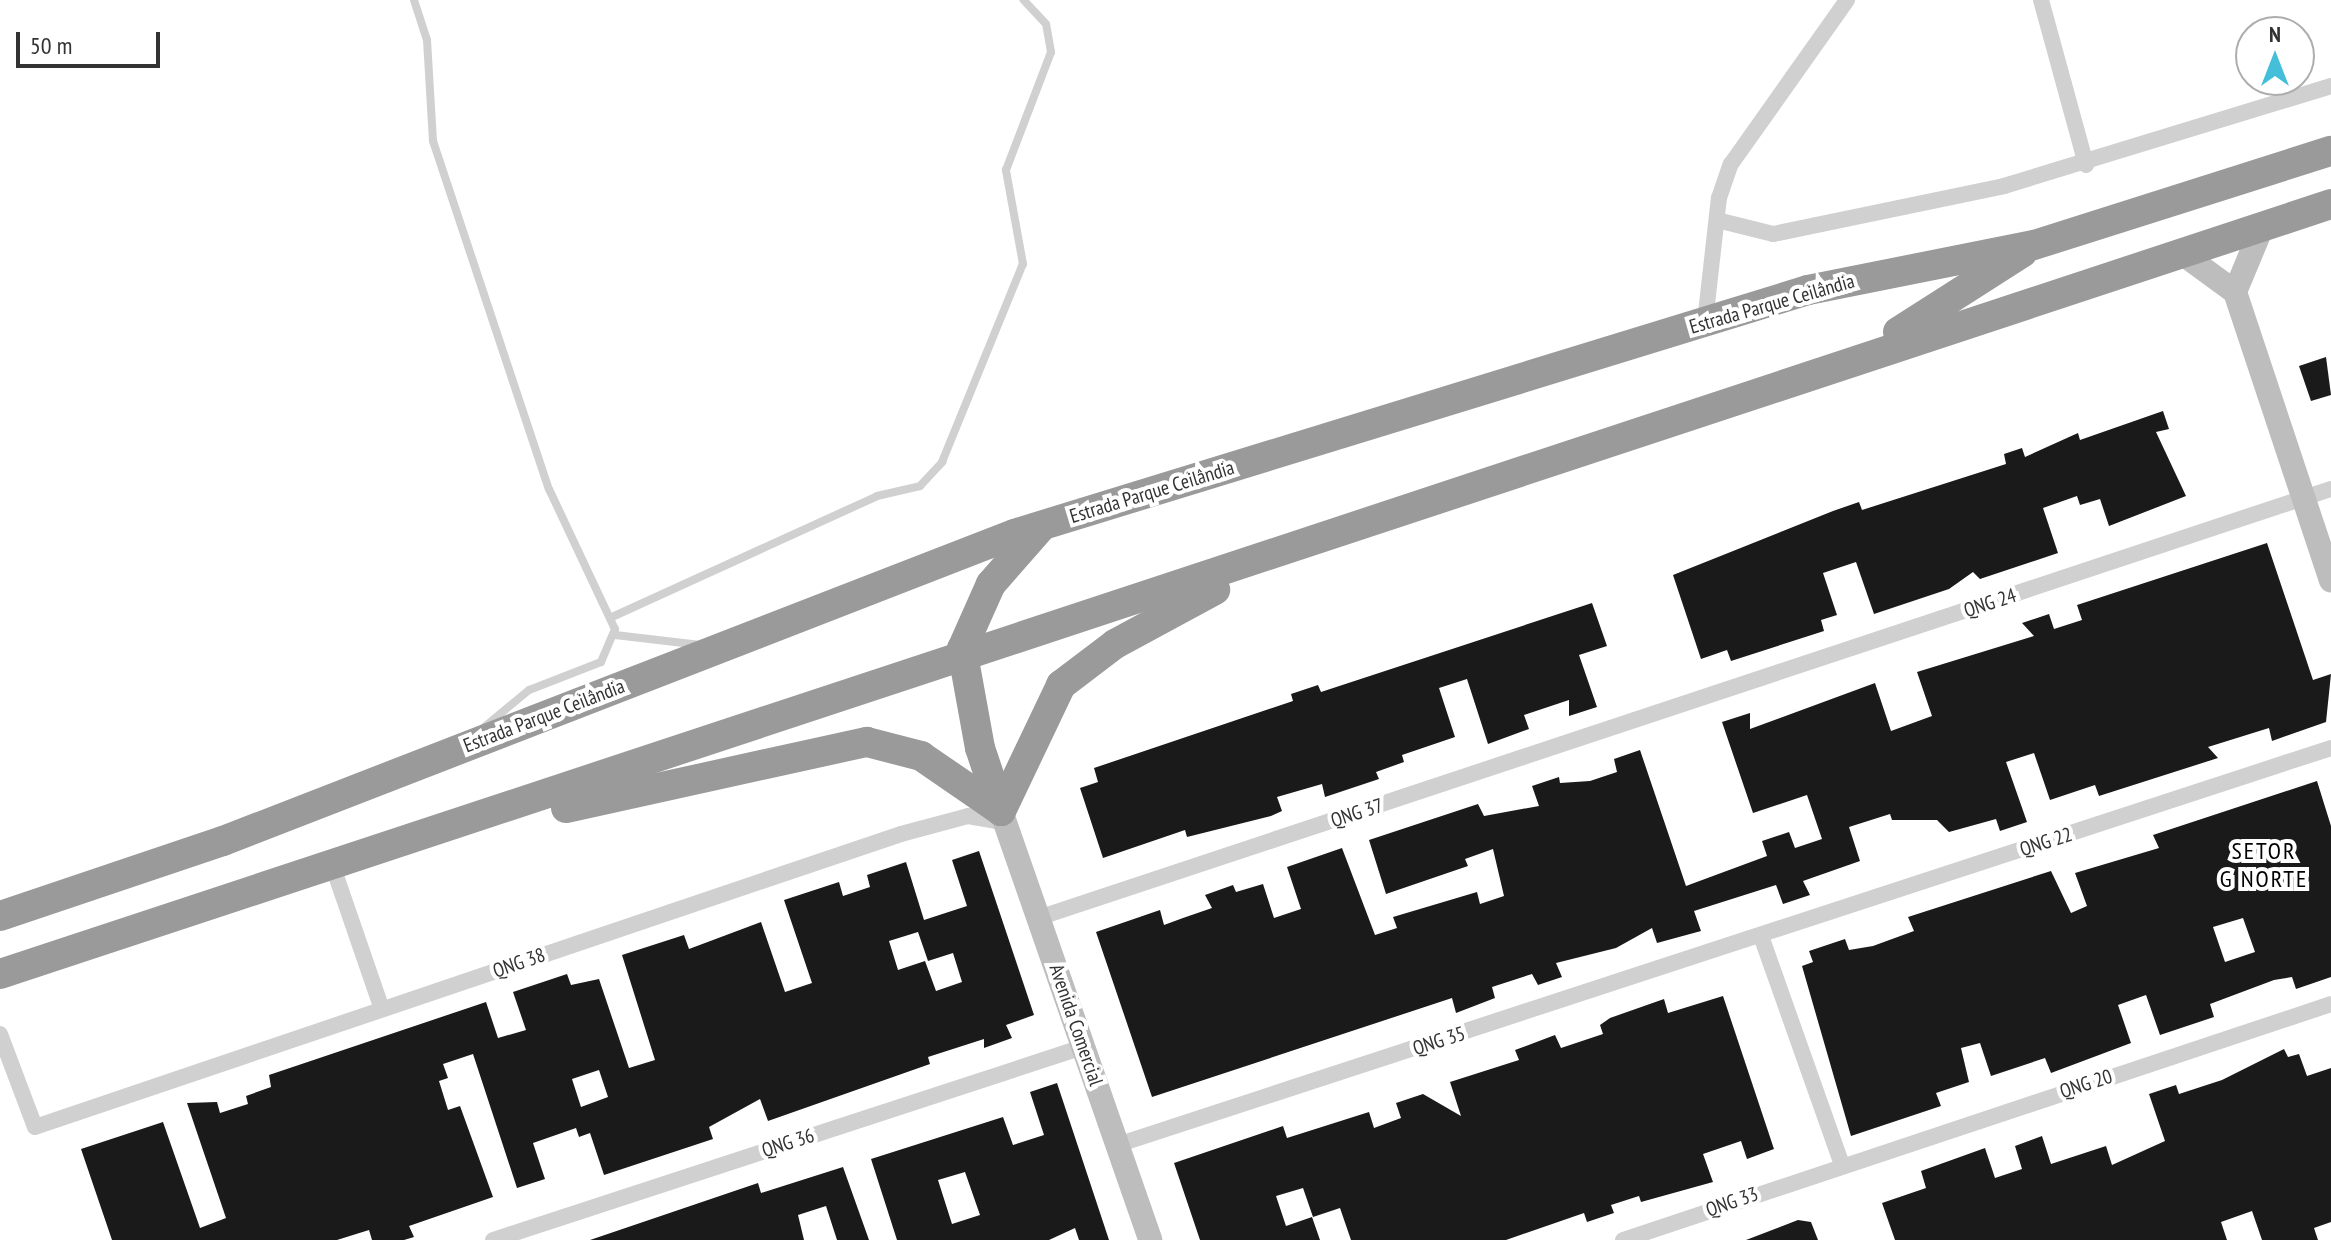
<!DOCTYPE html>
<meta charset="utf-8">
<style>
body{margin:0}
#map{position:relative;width:2331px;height:1240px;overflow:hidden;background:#fff;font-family:"PT Sans Narrow",sans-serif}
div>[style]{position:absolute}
.building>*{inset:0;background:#1a1a1a}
.lane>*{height:8px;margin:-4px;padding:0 4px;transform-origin:4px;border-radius:4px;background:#d0d0d0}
.street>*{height:16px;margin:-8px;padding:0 8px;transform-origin:8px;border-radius:8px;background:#d0d0d0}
.secondary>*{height:24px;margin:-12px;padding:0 12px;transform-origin:12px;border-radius:12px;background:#bdbdbd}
.highway>*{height:30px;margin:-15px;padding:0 15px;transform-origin:15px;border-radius:15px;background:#9a9a9a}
span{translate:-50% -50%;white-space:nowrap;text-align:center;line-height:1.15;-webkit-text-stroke:8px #fff;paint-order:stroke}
.street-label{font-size:20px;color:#333}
.quarter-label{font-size:24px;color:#000;letter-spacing:2px}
.north{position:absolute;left:2235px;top:16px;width:80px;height:80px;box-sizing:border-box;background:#fff;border:2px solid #adadad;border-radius:50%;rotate:0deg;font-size:22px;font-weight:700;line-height:32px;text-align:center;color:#333}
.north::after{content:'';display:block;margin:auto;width:28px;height:36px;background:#44bfda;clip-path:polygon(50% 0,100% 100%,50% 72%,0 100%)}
.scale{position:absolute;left:16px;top:32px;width:144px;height:36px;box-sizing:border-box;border:4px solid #333;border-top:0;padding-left:10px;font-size:24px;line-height:28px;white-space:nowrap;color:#333;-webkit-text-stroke:6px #fff;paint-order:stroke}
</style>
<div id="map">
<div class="building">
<div style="clip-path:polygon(2326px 357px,2331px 395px,2311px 401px,2299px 366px)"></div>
<div style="clip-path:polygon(2163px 411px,2169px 429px,2156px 432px,2186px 496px,2109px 526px,2100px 499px,2080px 505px,2077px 496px,2043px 508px,2058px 553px,1980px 579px,1973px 572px,1949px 589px,1874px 614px,1856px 562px,1823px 573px,1837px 615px,1821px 620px,1824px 631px,1731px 661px,1727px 650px,1701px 659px,1673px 575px,1833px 511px,1859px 502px,1862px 510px,2006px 464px,2004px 454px,2022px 448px,2025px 457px,2078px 433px,2080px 440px)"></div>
<div style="clip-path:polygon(2267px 543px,2313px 680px,2331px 674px,2326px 722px,2272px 741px,2269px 728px,2208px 747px,2218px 758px,2099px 796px,2095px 785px,2050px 800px,2034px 753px,2006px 762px,2027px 822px,2000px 831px,1996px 819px,1949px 832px,1937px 820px,1892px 820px,1890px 814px,1849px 827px,1860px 861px,1803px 881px,1810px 895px,1783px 904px,1776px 885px,1694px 911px,1701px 931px,1657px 943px,1652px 928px,1616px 948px,1556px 963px,1562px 977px,1538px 985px,1532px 974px,1492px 987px,1495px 998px,1456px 1013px,1452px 998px,1152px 1097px,1096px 932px,1160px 910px,1164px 925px,1183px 918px,1212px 908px,1205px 895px,1233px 885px,1236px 892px,1263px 884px,1274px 918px,1301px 909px,1287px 867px,1342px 848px,1375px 935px,1397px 928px,1393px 917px,1477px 892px,1480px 904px,1504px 896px,1493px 849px,1465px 859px,1468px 866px,1386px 894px,1369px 840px,1478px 804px,1484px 816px,1539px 806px,1532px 786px,1559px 777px,1560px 783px,1590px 781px,1617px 772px,1614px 759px,1640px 750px,1686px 886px,1767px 856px,1762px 841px,1789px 832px,1795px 848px,1822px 839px,1807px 795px,1753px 813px,1722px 722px,1750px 713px,1750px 729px,1875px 683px,1891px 731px,1932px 716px,1917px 672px,2034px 636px,2022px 623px,2049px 614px,2054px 629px,2082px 620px,2077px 605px)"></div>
<div style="clip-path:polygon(1592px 603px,1607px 646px,1579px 655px,1597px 707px,1569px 716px,1569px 700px,1524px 715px,1529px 729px,1488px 744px,1467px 679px,1439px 688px,1455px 737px,1402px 755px,1404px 762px,1376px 772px,1379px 779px,1325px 797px,1322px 784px,1277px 797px,1282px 811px,1271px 816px,1187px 837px,1185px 830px,1103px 858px,1080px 788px,1098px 782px,1094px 768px,1293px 701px,1291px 694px,1318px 685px,1321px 692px)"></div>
<div style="clip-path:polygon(evenodd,2317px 781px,2331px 826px,2331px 977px,2296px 989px,2292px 977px,2274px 980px,2210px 1004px,2214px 1017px,2160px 1035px,2146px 995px,2118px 1005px,2131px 1043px,2051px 1073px,2045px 1058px,1991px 1076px,1980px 1043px,1961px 1048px,1969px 1082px,1936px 1093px,1941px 1106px,1851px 1136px,1802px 966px,1813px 962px,1809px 951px,1845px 939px,1849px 950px,1873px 946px,1914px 931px,1908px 917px,2051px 871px,2071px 913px,2087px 906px,2075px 873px,2159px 848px,2153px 835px,2317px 781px,2243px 918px,2255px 952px,2225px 962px,2213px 927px,2243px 918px)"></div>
<div style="clip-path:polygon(evenodd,979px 851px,1034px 1015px,1006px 1025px,1012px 1038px,984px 1048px,984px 1039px,928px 1057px,930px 1064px,768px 1121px,760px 1099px,709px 1127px,713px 1139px,604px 1175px,590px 1133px,579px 1137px,576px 1128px,533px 1143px,545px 1179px,517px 1188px,473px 1054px,443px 1064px,448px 1078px,439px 1081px,448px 1110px,460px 1106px,493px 1197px,409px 1226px,414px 1237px,404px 1240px,372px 1240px,369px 1230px,337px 1240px,112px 1240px,81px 1149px,163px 1122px,200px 1228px,226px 1218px,187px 1103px,217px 1102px,220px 1113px,248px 1104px,246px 1096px,271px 1087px,269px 1075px,486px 1002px,498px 1038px,526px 1030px,513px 992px,567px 974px,571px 985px,599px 979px,629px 1068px,655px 1060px,622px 955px,684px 935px,689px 949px,761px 922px,785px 992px,812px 983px,784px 900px,839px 882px,843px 896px,870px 887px,867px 875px,906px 862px,924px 920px,967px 906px,952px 860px,979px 851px,918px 932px,928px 961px,953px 953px,962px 982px,936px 991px,925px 961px,898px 970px,889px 941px,918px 932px,979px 851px,599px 1070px,608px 1097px,581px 1107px,572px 1079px,599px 1070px)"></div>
<div style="clip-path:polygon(1723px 996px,1774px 1149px,1747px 1159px,1741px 1141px,1703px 1154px,1713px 1182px,1641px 1202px,1639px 1196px,1611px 1205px,1614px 1213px,1587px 1222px,1584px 1213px,1506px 1240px,1351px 1240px,1340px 1208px,1313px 1217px,1303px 1188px,1276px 1196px,1286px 1226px,1312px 1217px,1320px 1240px,1200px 1240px,1174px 1163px,1283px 1126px,1287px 1138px,1369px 1112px,1374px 1128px,1401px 1118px,1396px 1103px,1423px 1094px,1461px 1116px,1450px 1082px,1519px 1060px,1515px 1050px,1555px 1035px,1561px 1048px,1603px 1034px,1600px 1025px,1610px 1018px,1664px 999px,1668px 1013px)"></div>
<div style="clip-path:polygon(2284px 1049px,2288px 1057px,2299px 1054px,2307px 1076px,2331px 1068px,2331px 1222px,2314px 1228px,2318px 1240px,2262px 1240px,2252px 1211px,2221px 1222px,2227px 1240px,1895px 1240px,1882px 1203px,1926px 1188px,1921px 1171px,1985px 1148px,1995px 1178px,2022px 1169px,2015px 1146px,2042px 1136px,2051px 1164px,2106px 1146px,2112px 1165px,2165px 1141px,2149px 1094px,2176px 1085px,2179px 1094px,2222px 1080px)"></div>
<div style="clip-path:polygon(evenodd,1057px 1083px,1109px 1240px,1079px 1240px,1075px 1228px,1049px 1240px,897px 1240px,871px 1159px,1003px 1117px,1013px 1145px,1044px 1135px,1030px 1092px,1057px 1083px,965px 1172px,980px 1215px,952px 1224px,938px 1180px,965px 1172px)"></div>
<div style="clip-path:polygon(843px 1167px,869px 1240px,837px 1240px,826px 1206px,798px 1215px,804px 1240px,590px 1240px,758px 1183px,761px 1193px)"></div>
<div style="clip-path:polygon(1798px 1220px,1811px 1222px,1818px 1240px,1746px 1240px)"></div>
</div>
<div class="lane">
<div style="left:414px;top:0;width:42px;rotate:72deg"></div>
<div style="left:427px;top:40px;width:101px;rotate:86.6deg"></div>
<div style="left:433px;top:141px;width:367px;rotate:71.6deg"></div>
<div style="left:549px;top:489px;width:155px;rotate:64.8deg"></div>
<div style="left:615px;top:629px;width:36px;rotate:113deg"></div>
<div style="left:601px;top:662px;width:77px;rotate:158.7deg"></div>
<div style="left:529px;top:690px;width:60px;rotate:140.4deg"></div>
<div style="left:612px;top:617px;width:291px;rotate:-24.5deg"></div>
<div style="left:877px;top:496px;width:44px;rotate:-13.1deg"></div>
<div style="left:920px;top:486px;width:33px;rotate:-47deg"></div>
<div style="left:942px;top:462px;width:214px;rotate:-67.8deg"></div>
<div style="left:1023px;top:264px;width:96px;rotate:-100.3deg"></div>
<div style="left:1006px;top:170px;width:126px;rotate:-69.1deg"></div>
<div style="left:1051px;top:52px;width:28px;rotate:-100deg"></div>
<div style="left:1046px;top:24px;width:33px;rotate:-133deg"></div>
<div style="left:615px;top:635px;width:86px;rotate:6.7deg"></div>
</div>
<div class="street">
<div style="left:2041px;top:0;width:171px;rotate:74.7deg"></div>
<div style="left:1717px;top:220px;width:58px;rotate:14deg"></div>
<div style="left:1773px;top:234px;width:236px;rotate:-11.7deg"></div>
<div style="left:2004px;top:186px;width:342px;rotate:-17deg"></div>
<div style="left:1705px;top:322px;width:125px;rotate:-83.6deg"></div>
<div style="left:1719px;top:198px;width:36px;rotate:-71deg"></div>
<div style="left:1731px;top:164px;width:201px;rotate:-54.7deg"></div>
<div style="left:333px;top:867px;width:150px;rotate:71deg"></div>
<div style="left:1038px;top:918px;width:1362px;rotate:-18.36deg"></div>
<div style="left:1761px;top:936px;width:243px;rotate:70.5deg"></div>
<div style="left:0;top:1034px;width:99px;rotate:69.4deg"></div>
<div style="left:35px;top:1127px;width:914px;rotate:-18.69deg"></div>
<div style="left:901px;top:834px;width:69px;rotate:-15deg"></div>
<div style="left:968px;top:816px;width:34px;rotate:10deg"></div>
<div style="left:1117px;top:1145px;width:1277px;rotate:-18.11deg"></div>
<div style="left:493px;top:1240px;width:621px;rotate:-18.11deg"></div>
<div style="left:1623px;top:1240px;width:746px;rotate:-18.43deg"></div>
</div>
<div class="secondary">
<div style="left:2183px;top:254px;width:64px;rotate:36.2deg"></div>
<div style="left:2235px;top:292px;width:304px;rotate:71.6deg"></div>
<div style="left:2235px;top:292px;width:70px;rotate:-67.4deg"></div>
<div style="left:1001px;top:811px;width:454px;rotate:70.8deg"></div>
</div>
<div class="highway">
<div style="left:1898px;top:332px;width:148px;rotate:-32.6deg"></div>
<div style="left:566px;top:808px;width:308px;rotate:-12.4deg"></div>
<div style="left:867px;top:742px;width:56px;rotate:14.5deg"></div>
<div style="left:921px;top:756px;width:97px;rotate:34.5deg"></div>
<div style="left:1001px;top:811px;width:140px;rotate:-64.5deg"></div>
<div style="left:1061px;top:685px;width:68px;rotate:-37.2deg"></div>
<div style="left:1115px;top:644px;width:114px;rotate:-28.4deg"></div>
<div style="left:1001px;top:811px;width:66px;rotate:-108.4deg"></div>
<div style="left:980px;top:748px;width:101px;rotate:-100.3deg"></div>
<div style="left:962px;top:649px;width:71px;rotate:-66deg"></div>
<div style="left:991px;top:584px;width:76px;rotate:-48.7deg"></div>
<div style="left:0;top:916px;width:235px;rotate:-18.6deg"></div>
<div style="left:223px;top:841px;width:848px;rotate:-21.21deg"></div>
<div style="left:1014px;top:534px;width:831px;rotate:-17.08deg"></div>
<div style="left:1808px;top:290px;width:230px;rotate:-11.3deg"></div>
<div style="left:2034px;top:245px;width:312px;rotate:-17.6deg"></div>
<div style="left:0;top:974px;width:2455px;rotate:-18.28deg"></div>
</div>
<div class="street-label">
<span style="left:1772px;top:304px;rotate:-16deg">Estrada Parque Ceilândia</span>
<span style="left:1152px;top:492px;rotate:-17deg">Estrada Parque Ceilândia</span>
<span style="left:1990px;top:603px;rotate:-18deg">QNG 24</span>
<span style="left:544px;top:716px;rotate:-21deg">Estrada Parque Ceilândia</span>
<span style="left:1357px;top:813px;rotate:-18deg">QNG 37</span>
<span style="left:2046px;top:842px;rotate:-18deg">QNG 22</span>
<span style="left:519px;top:963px;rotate:-19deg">QNG 38</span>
<span style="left:1076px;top:1025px;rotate:71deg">Avenida Comercial</span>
<span style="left:1439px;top:1041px;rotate:-18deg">QNG 35</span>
<span style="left:2086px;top:1084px;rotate:-18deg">QNG 20</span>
<span style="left:788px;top:1143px;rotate:-18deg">QNG 36</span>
<span style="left:1732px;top:1202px;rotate:-19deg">QNG 33</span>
</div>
<div class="quarter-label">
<span style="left:2264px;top:865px">SETOR<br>G NORTE</span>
</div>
<div class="north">N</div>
<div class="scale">50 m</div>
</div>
